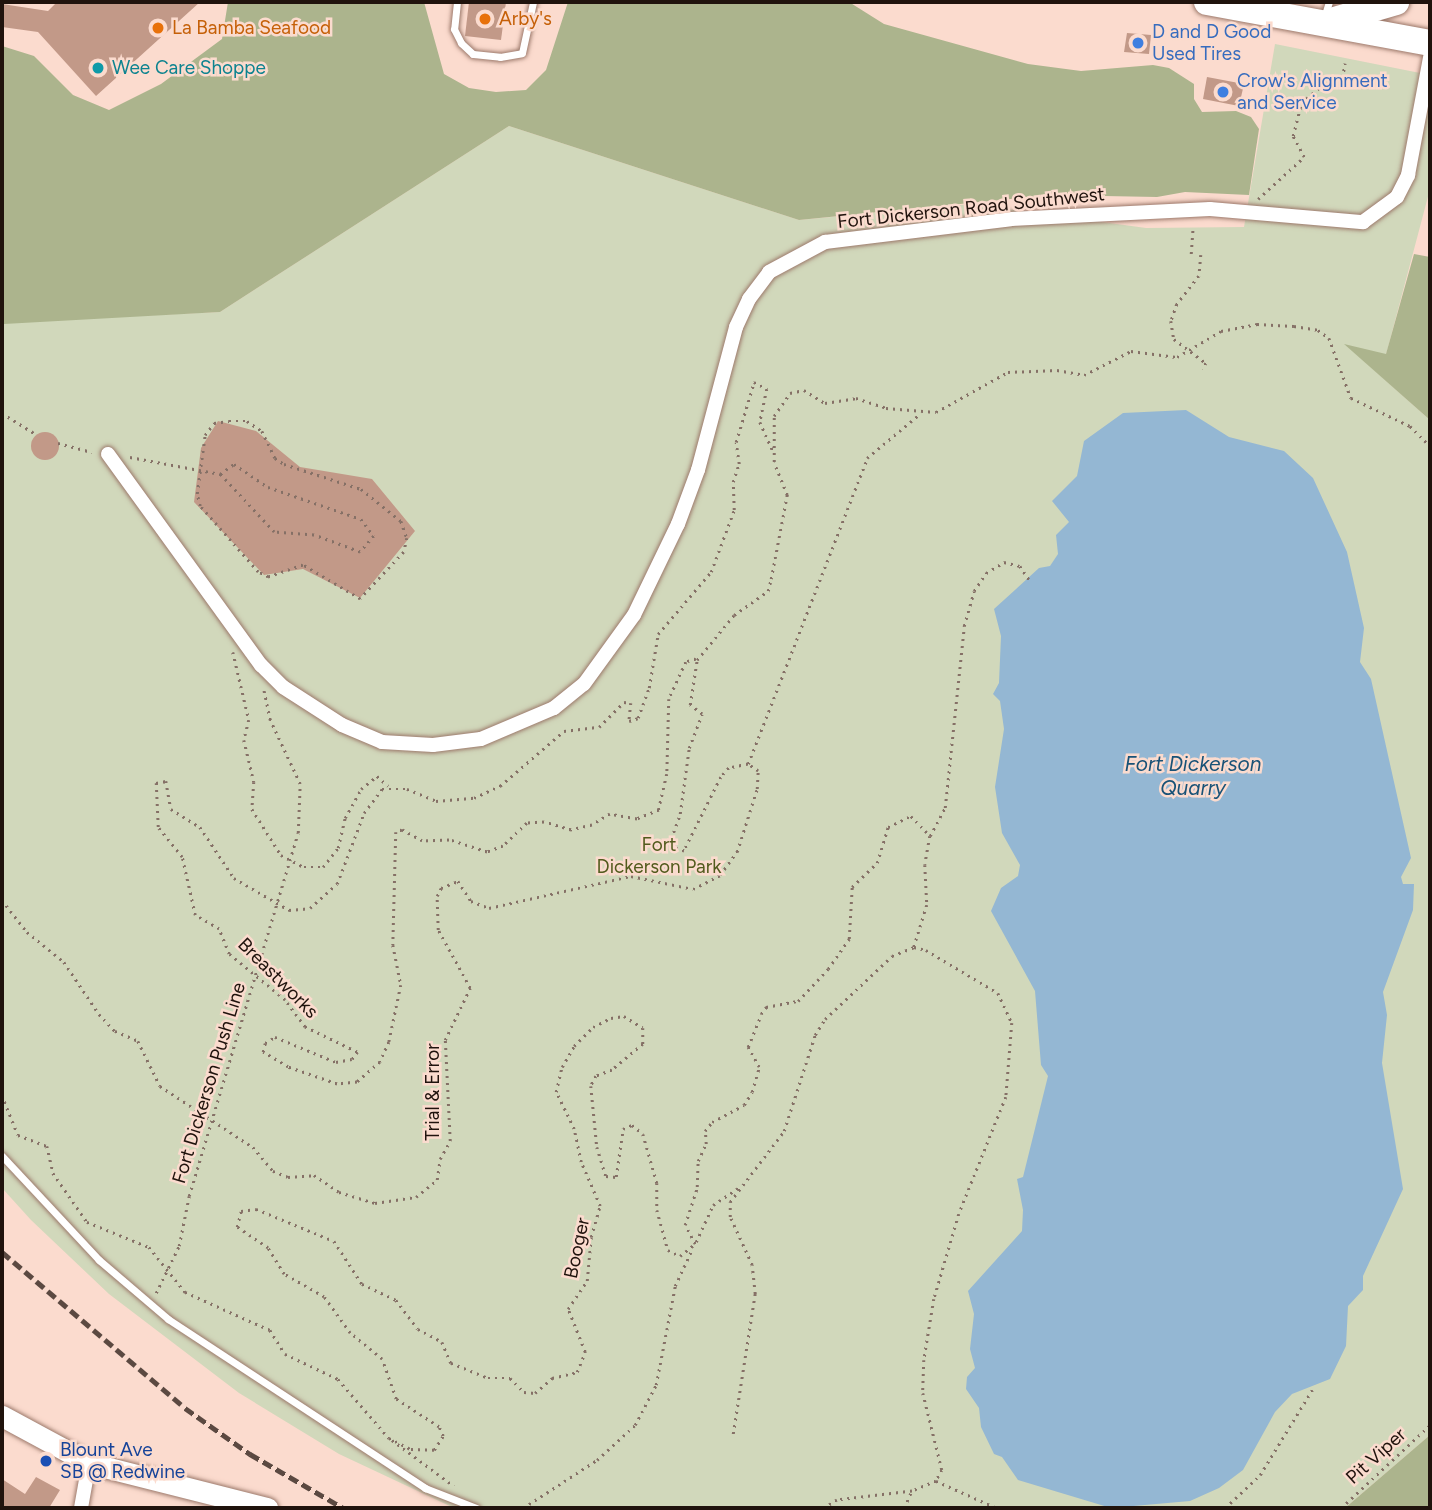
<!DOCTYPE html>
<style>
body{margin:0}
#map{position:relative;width:1432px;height:1510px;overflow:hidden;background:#fbdbce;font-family:Figtree,sans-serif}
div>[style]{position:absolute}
.green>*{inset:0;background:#d1d8bb}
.forest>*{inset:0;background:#acb48d}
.water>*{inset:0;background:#94b7d3}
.building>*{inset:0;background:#c29988}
.round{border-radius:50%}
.path>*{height:2.5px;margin-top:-1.25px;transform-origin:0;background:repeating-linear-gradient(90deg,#857066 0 2px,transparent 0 7px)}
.roads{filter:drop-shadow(0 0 2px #9c796b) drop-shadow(0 0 2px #9c796b)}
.lane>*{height:7px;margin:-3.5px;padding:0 3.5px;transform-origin:3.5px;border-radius:3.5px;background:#fff}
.street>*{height:14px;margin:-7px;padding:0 7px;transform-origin:7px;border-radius:7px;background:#fff}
.secondary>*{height:21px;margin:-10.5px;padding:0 10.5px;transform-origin:10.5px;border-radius:10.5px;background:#fff}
.highway>*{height:26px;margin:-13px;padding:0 13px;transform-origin:13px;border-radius:13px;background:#fff}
.rail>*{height:5px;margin-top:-2.5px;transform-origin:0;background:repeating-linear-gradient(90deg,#5b4941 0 10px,transparent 0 15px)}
.dots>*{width:19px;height:19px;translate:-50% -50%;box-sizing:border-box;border:4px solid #fbdbce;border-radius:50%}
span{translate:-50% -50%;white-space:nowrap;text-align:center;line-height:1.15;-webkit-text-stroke:5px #fbdbce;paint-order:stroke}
.food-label{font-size:19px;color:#c56008}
.left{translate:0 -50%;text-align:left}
.shop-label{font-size:19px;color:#366cbe}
.culture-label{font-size:19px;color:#0d838f}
.street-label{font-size:19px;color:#20130d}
.park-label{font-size:19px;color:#525b1d}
.transit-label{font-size:19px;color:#164399}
.water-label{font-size:21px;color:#185277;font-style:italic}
.frame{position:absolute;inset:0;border:4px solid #20130d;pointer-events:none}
</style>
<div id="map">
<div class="green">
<div style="clip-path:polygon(1275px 44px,1430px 75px,1430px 189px,1386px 355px,1346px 345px,1430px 420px,1430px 1435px,1345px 1508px,454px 1508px,339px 1454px,239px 1393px,109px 1294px,31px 1220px,2px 1188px,2px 322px,220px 312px,509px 126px,799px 220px,971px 204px,1146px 228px,1244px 227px)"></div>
</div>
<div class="forest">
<div style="clip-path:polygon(228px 2px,424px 2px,444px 74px,469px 88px,496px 92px,526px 90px,546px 70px,568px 2px,849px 2px,884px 24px,1028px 64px,1081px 71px,1153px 65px,1169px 68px,1194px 84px,1194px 99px,1202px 112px,1236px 111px,1251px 117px,1259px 129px,1249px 195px,1185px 192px,1157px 197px,1051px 195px,799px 220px,509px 126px,220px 312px,4px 324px,2px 46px,34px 56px,73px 95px,109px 110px,161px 84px,222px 39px)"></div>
<div style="clip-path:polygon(1414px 254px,1430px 257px,1430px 420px,1344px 344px,1386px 354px)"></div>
<div style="clip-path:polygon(1430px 1435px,1430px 1508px,1345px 1508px)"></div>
</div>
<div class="water">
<div style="clip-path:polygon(1186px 410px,1229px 437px,1284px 451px,1313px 478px,1347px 552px,1364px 628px,1360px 662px,1371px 679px,1411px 858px,1401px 877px,1403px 884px,1414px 884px,1413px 910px,1383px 992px,1387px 1015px,1382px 1063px,1403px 1189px,1363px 1276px,1363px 1290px,1348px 1306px,1346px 1346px,1330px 1379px,1292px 1394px,1275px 1412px,1243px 1470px,1219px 1488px,1190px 1501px,1111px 1508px,1018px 1480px,1002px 1457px,994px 1454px,981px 1427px,979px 1408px,966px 1389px,967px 1377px,975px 1368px,970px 1349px,974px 1314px,968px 1291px,1022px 1231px,1023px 1210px,1017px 1179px,1023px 1177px,1048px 1076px,1041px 1065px,1035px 991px,991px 911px,1001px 888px,1018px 876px,1020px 865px,1002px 833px,995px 787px,1004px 729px,1000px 701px,993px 694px,999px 683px,1001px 636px,994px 609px,1039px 568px,1050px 566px,1058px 554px,1056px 535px,1069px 522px,1052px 501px,1077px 476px,1084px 441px,1123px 413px)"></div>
</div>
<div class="building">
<div style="clip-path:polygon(57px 2px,200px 2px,96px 96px,38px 32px,2px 27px,2px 4px,48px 11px)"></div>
<div style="clip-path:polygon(469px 2px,506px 2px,501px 40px,465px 36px)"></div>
<div style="clip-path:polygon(1127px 33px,1151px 35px,1149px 54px,1124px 52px)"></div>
<div style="clip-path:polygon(1207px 77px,1244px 84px,1239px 106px,1203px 99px)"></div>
<div style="clip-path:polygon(218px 421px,256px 431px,300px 467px,372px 479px,415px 531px,360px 598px,303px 569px,264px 575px,194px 502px,201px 448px)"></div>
<div class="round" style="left:31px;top:432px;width:28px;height:28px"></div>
<div style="clip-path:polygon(36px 1477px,60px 1490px,49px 1508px,2px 1508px,2px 1479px,25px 1494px)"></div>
</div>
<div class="path">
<div style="left:1258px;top:199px;width:62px;rotate:-42.4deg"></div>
<div style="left:1304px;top:157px;width:24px;rotate:-118deg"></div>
<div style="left:1293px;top:136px;width:34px;rotate:-76deg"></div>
<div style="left:1301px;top:103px;width:25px;rotate:-40deg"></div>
<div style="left:1320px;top:87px;width:21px;rotate:-5deg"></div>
<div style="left:1341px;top:85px;width:22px;rotate:-80deg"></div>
<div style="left:1191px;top:254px;width:28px;rotate:-86deg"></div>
<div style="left:1201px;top:255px;width:21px;rotate:95deg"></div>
<div style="left:1199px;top:276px;width:36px;rotate:128deg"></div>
<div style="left:1177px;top:304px;width:18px;rotate:109deg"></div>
<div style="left:1171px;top:321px;width:18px;rotate:81deg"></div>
<div style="left:1174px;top:339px;width:40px;rotate:37deg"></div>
<div style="left:1206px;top:363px;width:7px;rotate:117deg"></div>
<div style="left:2px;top:413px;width:39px;rotate:32deg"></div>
<div style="left:229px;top:421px;width:18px"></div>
<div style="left:247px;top:421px;width:18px;rotate:34deg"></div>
<div style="left:262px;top:431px;width:30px;rotate:64deg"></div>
<div style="left:275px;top:458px;width:11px;rotate:34deg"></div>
<div style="left:284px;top:464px;width:81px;rotate:18deg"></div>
<div style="left:361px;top:489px;width:51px;rotate:38.7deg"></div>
<div style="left:401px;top:521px;width:18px;rotate:71deg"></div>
<div style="left:407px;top:538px;width:14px;rotate:102deg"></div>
<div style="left:404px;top:552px;width:64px;rotate:133.1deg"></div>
<div style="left:360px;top:599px;width:66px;rotate:-149.2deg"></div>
<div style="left:303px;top:565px;width:37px;rotate:161deg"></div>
<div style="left:268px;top:577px;width:11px;rotate:-153deg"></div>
<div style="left:258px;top:572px;width:88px;rotate:-131.3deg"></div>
<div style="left:200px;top:506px;width:12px;rotate:-104deg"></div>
<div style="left:197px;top:494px;width:60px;rotate:-82.3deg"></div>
<div style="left:205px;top:435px;width:15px;rotate:-53deg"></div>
<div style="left:214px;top:423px;width:15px;rotate:-8deg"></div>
<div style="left:58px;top:443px;width:35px;rotate:15deg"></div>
<div style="left:130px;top:457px;width:92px;rotate:10.7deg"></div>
<div style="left:220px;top:474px;width:17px;rotate:-36deg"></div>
<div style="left:234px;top:464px;width:41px;rotate:34.1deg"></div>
<div style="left:268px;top:487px;width:98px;rotate:19deg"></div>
<div style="left:361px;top:519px;width:21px;rotate:53deg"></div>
<div style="left:374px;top:536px;width:21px;rotate:131deg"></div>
<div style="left:360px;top:552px;width:49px;rotate:-159.7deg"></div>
<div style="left:314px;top:535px;width:40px;rotate:-175.7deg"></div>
<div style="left:274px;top:532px;width:79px;rotate:-133deg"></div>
<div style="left:233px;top:652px;width:70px;rotate:76.8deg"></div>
<div style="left:249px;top:720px;width:21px;rotate:104deg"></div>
<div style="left:244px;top:740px;width:43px;rotate:76.6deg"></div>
<div style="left:254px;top:782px;width:27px;rotate:94deg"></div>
<div style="left:252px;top:809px;width:54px;rotate:57.8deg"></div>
<div style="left:281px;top:855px;width:26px;rotate:28deg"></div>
<div style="left:304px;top:867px;width:19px"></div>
<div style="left:323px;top:867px;width:24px;rotate:-52deg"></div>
<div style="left:338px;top:848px;width:31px;rotate:-77deg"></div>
<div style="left:345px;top:818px;width:33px;rotate:-61deg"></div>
<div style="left:361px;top:789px;width:21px;rotate:-39deg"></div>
<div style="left:377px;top:776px;width:15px;rotate:42deg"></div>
<div style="left:696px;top:659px;width:10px;rotate:163deg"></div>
<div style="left:686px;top:662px;width:41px;rotate:114.7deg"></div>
<div style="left:669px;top:699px;width:75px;rotate:91.5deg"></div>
<div style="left:667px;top:774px;width:37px;rotate:103deg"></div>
<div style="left:659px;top:810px;width:24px;rotate:158deg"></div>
<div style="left:637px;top:819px;width:27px;rotate:-170deg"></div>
<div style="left:610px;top:814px;width:21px;rotate:149deg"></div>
<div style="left:592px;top:825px;width:22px;rotate:167deg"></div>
<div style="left:571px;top:830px;width:28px;rotate:-163deg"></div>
<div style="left:544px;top:822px;width:17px;rotate:177deg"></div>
<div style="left:527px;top:823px;width:33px;rotate:136deg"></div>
<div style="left:503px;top:846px;width:17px;rotate:159deg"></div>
<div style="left:487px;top:852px;width:40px;rotate:-162deg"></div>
<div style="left:449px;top:840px;width:27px;rotate:178deg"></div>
<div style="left:422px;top:841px;width:23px;rotate:-151deg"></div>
<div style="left:402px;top:830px;width:6px;rotate:162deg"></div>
<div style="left:396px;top:832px;width:113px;rotate:91.5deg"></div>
<div style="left:393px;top:945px;width:41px;rotate:78.7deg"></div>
<div style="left:401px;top:985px;width:58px;rotate:101.9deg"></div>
<div style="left:389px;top:1042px;width:22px;rotate:114deg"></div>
<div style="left:380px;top:1062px;width:30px;rotate:139deg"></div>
<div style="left:357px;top:1082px;width:20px;rotate:174deg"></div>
<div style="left:337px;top:1084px;width:52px;rotate:-160.9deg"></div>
<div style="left:288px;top:1067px;width:29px;rotate:-149deg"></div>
<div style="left:263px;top:1052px;width:9px;rotate:-77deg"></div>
<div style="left:265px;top:1043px;width:12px;rotate:-31deg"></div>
<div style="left:275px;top:1037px;width:66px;rotate:22.3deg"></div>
<div style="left:336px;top:1062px;width:16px;rotate:-11deg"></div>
<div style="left:352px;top:1059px;width:9px;rotate:-54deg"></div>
<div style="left:357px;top:1052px;width:58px;rotate:-154.3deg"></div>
<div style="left:305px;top:1027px;width:34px;rotate:-127deg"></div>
<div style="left:285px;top:1000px;width:72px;rotate:-140.6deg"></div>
<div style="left:229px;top:954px;width:27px;rotate:-112deg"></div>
<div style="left:219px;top:929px;width:28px;rotate:-150deg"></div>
<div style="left:195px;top:915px;width:59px;rotate:-102.6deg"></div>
<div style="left:182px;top:857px;width:38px;rotate:-129deg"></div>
<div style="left:158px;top:827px;width:44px;rotate:-92.6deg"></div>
<div style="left:156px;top:783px;width:10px;rotate:-11deg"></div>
<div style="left:166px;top:781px;width:28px;rotate:80deg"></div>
<div style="left:171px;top:809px;width:34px;rotate:32deg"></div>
<div style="left:200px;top:827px;width:61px;rotate:56.3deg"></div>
<div style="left:234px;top:878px;width:64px;rotate:30.2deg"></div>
<div style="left:289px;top:910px;width:21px;rotate:-5deg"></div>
<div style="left:310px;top:908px;width:36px;rotate:-42deg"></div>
<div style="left:337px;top:884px;width:76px;rotate:-69.2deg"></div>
<div style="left:364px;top:813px;width:30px;rotate:-53deg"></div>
<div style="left:382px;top:789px;width:25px"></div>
<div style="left:407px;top:789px;width:31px;rotate:22deg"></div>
<div style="left:436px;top:801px;width:38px;rotate:-5deg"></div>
<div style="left:474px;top:798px;width:29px;rotate:-25deg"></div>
<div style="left:500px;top:786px;width:84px;rotate:-40.7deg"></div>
<div style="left:564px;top:731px;width:35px;rotate:-7deg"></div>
<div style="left:599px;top:727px;width:35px;rotate:-45deg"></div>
<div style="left:624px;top:702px;width:7px;rotate:8deg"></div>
<div style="left:631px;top:703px;width:18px;rotate:96deg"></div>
<div style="left:629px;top:721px;width:9px;rotate:-18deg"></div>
<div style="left:638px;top:718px;width:32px;rotate:-70deg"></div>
<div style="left:649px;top:688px;width:55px;rotate:-80.5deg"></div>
<div style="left:658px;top:634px;width:82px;rotate:-49.5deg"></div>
<div style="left:711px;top:572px;width:66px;rotate:-69.6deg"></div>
<div style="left:734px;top:510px;width:28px;rotate:-92deg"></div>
<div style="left:733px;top:482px;width:19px;rotate:-72deg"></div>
<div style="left:739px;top:464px;width:22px;rotate:-98deg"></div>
<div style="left:736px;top:442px;width:63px;rotate:-73.3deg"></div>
<div style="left:754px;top:382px;width:15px;rotate:28deg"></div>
<div style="left:767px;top:389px;width:34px;rotate:102deg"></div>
<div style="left:760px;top:422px;width:32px;rotate:66deg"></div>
<div style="left:748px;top:764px;width:328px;rotate:-68.7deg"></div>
<div style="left:867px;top:458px;width:70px;rotate:-39.8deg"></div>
<div style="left:930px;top:836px;width:32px;rotate:-62deg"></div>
<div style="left:945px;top:808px;width:183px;rotate:-84deg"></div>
<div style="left:964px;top:626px;width:36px;rotate:-74deg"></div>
<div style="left:974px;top:591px;width:22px;rotate:-56deg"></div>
<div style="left:986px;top:573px;width:21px;rotate:-31deg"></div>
<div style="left:1004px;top:562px;width:16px;rotate:14deg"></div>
<div style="left:1020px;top:566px;width:18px;rotate:56deg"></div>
<div style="left:2px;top:900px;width:41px;rotate:52deg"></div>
<div style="left:27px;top:932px;width:48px;rotate:39deg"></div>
<div style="left:64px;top:962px;width:63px;rotate:56.1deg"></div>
<div style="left:99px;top:1014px;width:23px;rotate:47deg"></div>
<div style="left:115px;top:1031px;width:25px;rotate:23deg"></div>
<div style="left:138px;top:1041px;width:50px;rotate:63.9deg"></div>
<div style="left:160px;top:1086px;width:111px;rotate:33.3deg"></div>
<div style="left:253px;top:1147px;width:31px;rotate:50deg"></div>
<div style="left:273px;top:1171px;width:16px;rotate:22deg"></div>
<div style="left:288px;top:1177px;width:26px;rotate:-4deg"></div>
<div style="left:314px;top:1175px;width:30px;rotate:34deg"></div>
<div style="left:339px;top:1192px;width:38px;rotate:17deg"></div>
<div style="left:375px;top:1203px;width:41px;rotate:-8.3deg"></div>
<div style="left:416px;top:1197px;width:27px;rotate:-39deg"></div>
<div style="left:437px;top:1180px;width:21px;rotate:-82deg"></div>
<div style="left:440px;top:1159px;width:21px;rotate:-61deg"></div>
<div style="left:450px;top:1141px;width:101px;rotate:-92.8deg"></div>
<div style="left:445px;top:1040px;width:58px;rotate:-64.3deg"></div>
<div style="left:470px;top:988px;width:66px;rotate:-118.9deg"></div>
<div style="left:438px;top:930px;width:34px;rotate:-92deg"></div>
<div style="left:437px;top:896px;width:9px;rotate:-63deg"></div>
<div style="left:441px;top:888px;width:18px;rotate:-22deg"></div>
<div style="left:458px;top:881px;width:24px;rotate:57deg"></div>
<div style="left:471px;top:901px;width:19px;rotate:21deg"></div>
<div style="left:489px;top:908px;width:146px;rotate:-12.7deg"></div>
<div style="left:631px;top:876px;width:63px;rotate:11.8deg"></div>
<div style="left:693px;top:889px;width:30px;rotate:-27deg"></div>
<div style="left:720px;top:875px;width:29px;rotate:-54deg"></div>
<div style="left:737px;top:852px;width:66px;rotate:-72.4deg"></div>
<div style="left:757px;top:789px;width:18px;rotate:-87deg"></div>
<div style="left:758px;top:771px;width:12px;rotate:-145deg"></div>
<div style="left:748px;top:764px;width:19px;rotate:168deg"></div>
<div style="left:729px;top:768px;width:12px;rotate:132deg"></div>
<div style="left:721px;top:777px;width:83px;rotate:116.6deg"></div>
<div style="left:684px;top:851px;width:12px;rotate:-160deg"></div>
<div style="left:673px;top:847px;width:8px;rotate:-104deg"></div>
<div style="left:671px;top:839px;width:27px;rotate:-70deg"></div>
<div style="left:680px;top:814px;width:67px;rotate:-82.2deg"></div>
<div style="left:689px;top:748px;width:36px;rotate:-69deg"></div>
<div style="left:702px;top:714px;width:15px;rotate:-143deg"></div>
<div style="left:690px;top:705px;width:46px;rotate:-81.2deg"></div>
<div style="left:697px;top:660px;width:58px;rotate:-50.6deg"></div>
<div style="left:734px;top:615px;width:42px;rotate:-35.2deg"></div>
<div style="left:768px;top:591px;width:12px;rotate:-76deg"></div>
<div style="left:771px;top:579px;width:86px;rotate:-79.2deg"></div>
<div style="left:787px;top:495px;width:35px;rotate:-112deg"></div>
<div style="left:774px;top:462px;width:46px;rotate:-90deg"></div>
<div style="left:774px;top:416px;width:28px;rotate:-55deg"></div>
<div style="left:790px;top:393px;width:14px;rotate:-12deg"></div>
<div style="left:804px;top:390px;width:25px;rotate:32deg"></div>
<div style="left:825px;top:403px;width:31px;rotate:-9deg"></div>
<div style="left:856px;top:398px;width:32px;rotate:18deg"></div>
<div style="left:886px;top:408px;width:50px;rotate:4.6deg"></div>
<div style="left:936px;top:412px;width:82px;rotate:-29.1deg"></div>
<div style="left:1008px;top:372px;width:49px;rotate:-2.3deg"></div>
<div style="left:1057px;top:370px;width:27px;rotate:10deg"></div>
<div style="left:1084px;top:375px;width:53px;rotate:-27.1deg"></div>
<div style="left:1131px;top:351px;width:46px;rotate:7.4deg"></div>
<div style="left:1177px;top:357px;width:51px;rotate:-30.6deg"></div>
<div style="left:1221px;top:331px;width:37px;rotate:-11deg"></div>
<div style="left:1257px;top:324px;width:37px;rotate:3deg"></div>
<div style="left:1294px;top:326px;width:24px;rotate:9deg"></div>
<div style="left:1318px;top:330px;width:14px;rotate:36deg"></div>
<div style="left:1329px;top:338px;width:64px;rotate:69.9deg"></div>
<div style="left:1351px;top:398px;width:65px;rotate:25.4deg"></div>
<div style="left:1410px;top:426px;width:28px;rotate:45deg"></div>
<div style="left:2px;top:1095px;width:43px;rotate:68.2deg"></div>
<div style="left:18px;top:1135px;width:31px;rotate:21deg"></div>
<div style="left:47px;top:1146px;width:28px;rotate:77deg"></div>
<div style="left:53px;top:1173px;width:60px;rotate:55.2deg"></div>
<div style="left:87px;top:1222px;width:67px;rotate:22deg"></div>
<div style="left:149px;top:1247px;width:58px;rotate:51.3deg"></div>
<div style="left:185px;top:1292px;width:93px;rotate:24.1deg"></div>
<div style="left:270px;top:1330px;width:28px;rotate:58deg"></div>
<div style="left:285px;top:1354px;width:59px;rotate:25.3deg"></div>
<div style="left:338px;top:1379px;width:78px;rotate:49.2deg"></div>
<div style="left:389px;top:1438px;width:25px;rotate:27deg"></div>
<div style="left:411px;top:1449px;width:23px;rotate:2deg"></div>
<div style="left:434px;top:1450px;width:17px;rotate:-57deg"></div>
<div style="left:443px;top:1436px;width:10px;rotate:-114deg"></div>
<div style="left:439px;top:1427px;width:51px;rotate:-146.9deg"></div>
<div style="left:396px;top:1399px;width:42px;rotate:-109.3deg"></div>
<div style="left:382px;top:1359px;width:41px;rotate:-140.9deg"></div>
<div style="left:350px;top:1333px;width:44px;rotate:-125.8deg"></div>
<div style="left:324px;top:1297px;width:46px;rotate:-150.1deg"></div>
<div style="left:284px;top:1274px;width:31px;rotate:-122deg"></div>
<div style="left:268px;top:1248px;width:37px;rotate:-146deg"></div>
<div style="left:237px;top:1227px;width:16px;rotate:-76deg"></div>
<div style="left:241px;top:1211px;width:15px;rotate:-8deg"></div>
<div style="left:256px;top:1209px;width:84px;rotate:22.3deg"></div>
<div style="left:334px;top:1241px;width:51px;rotate:56.9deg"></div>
<div style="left:362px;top:1284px;width:38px;rotate:25deg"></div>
<div style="left:396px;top:1300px;width:36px;rotate:53deg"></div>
<div style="left:418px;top:1329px;width:27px;rotate:28deg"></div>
<div style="left:442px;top:1342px;width:23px;rotate:67deg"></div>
<div style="left:451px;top:1363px;width:40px;rotate:22deg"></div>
<div style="left:488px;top:1378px;width:22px"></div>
<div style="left:510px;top:1378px;width:20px;rotate:45deg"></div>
<div style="left:524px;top:1392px;width:11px;rotate:5deg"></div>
<div style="left:535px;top:1393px;width:23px;rotate:-41deg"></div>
<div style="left:552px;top:1378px;width:26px;rotate:-13deg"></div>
<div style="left:577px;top:1372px;width:22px;rotate:-68deg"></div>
<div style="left:585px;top:1352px;width:46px;rotate:-111.6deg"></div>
<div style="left:568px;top:1309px;width:34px;rotate:-56deg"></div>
<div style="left:587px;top:1281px;width:44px;rotate:-84.8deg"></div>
<div style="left:591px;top:1237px;width:32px;rotate:-74deg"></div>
<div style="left:600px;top:1206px;width:48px;rotate:-113.4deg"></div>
<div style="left:581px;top:1162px;width:34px;rotate:-102deg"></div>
<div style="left:574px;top:1129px;width:41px;rotate:-115.9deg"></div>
<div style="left:556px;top:1092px;width:26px;rotate:-77deg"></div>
<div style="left:562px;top:1067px;width:24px;rotate:-60deg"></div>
<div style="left:574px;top:1046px;width:27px;rotate:-45deg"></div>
<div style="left:593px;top:1027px;width:20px;rotate:-27deg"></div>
<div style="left:611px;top:1018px;width:13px;rotate:-9deg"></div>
<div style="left:624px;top:1016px;width:22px;rotate:32deg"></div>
<div style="left:643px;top:1028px;width:16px;rotate:90deg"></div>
<div style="left:643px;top:1044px;width:40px;rotate:140deg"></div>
<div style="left:612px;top:1070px;width:17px;rotate:159deg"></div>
<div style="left:596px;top:1076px;width:11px;rotate:117deg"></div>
<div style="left:591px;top:1086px;width:61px;rotate:84.4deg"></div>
<div style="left:597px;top:1147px;width:30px;rotate:73deg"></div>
<div style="left:606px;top:1176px;width:10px;rotate:6deg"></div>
<div style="left:616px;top:1177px;width:49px;rotate:-81.7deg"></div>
<div style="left:623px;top:1129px;width:10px;rotate:-24deg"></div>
<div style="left:632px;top:1125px;width:14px;rotate:39deg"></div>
<div style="left:643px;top:1134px;width:51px;rotate:74.1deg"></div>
<div style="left:657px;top:1183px;width:27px;rotate:90deg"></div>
<div style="left:657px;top:1210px;width:41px;rotate:74.6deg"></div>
<div style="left:668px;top:1250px;width:13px;rotate:27deg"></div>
<div style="left:680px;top:1256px;width:19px;rotate:-39deg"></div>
<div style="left:695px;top:1244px;width:21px;rotate:-118deg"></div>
<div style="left:685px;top:1225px;width:40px;rotate:-72deg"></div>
<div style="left:697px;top:1187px;width:26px;rotate:-88deg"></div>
<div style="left:698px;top:1161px;width:19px;rotate:-65deg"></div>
<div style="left:706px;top:1144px;width:13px;rotate:-94deg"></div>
<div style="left:705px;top:1131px;width:11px;rotate:-52deg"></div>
<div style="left:712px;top:1122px;width:36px;rotate:-28deg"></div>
<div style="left:744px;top:1105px;width:15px;rotate:-58deg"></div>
<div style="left:752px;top:1092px;width:26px;rotate:-74deg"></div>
<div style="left:759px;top:1067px;width:23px;rotate:-119deg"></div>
<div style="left:748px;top:1047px;width:35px;rotate:-68deg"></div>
<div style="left:761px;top:1014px;width:9px;rotate:-54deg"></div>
<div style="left:766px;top:1007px;width:33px;rotate:-11deg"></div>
<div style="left:798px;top:1001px;width:44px;rotate:-46.8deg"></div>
<div style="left:828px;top:969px;width:37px;rotate:-55deg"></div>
<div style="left:849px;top:939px;width:52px;rotate:-86.7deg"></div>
<div style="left:852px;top:887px;width:35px;rotate:-44deg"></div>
<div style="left:877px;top:863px;width:38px;rotate:-73deg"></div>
<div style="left:888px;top:827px;width:25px;rotate:-26deg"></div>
<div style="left:911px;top:816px;width:28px;rotate:46deg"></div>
<div style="left:930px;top:836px;width:29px;rotate:100deg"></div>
<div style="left:925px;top:865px;width:40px;rotate:87.1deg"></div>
<div style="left:927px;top:905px;width:44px;rotate:107.2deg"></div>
<div style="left:696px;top:1242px;width:41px;rotate:-65.3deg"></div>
<div style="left:713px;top:1205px;width:32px;rotate:-34deg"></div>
<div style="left:156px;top:1293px;width:52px;rotate:-63.9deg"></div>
<div style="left:179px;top:1246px;width:51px;rotate:-78.7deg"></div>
<div style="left:189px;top:1196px;width:379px;rotate:-73.3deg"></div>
<div style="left:298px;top:833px;width:49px;rotate:-87.7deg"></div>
<div style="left:300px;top:784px;width:71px;rotate:-115.1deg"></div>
<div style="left:270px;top:720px;width:30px;rotate:-102deg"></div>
<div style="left:733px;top:1434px;width:142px;rotate:-81.1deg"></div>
<div style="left:755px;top:1294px;width:29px;rotate:-96deg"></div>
<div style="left:752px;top:1265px;width:53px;rotate:-114.6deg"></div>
<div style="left:730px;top:1217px;width:15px;rotate:-90deg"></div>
<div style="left:730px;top:1202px;width:89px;rotate:-52.7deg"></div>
<div style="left:784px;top:1131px;width:101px;rotate:-72.1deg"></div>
<div style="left:815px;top:1035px;width:19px;rotate:-58deg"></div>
<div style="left:825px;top:1019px;width:92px;rotate:-43.2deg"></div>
<div style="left:892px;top:956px;width:24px;rotate:-22deg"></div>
<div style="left:914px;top:947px;width:12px;rotate:14deg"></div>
<div style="left:926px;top:950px;width:84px;rotate:30.8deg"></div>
<div style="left:998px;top:993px;width:33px;rotate:65deg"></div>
<div style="left:1012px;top:1023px;width:74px;rotate:94.6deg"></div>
<div style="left:1006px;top:1097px;width:126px;rotate:111.9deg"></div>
<div style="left:959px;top:1214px;width:89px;rotate:106.4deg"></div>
<div style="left:934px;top:1299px;width:62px;rotate:99.3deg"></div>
<div style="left:924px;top:1360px;width:33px;rotate:92deg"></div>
<div style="left:923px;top:1393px;width:79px;rotate:76.1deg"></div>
<div style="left:942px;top:1470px;width:13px;rotate:119deg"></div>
<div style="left:936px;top:1481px;width:26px;rotate:157deg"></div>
<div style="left:912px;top:1491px;width:76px;rotate:173.2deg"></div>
<div style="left:837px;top:1500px;width:15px;rotate:148deg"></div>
<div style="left:392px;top:1440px;width:77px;rotate:36.6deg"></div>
<div style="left:936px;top:1481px;width:67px;rotate:23.9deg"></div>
<div style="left:523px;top:1508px;width:88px;rotate:-33deg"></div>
<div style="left:597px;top:1460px;width:52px;rotate:-42.6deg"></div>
<div style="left:635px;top:1425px;width:45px;rotate:-62.3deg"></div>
<div style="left:656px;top:1385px;width:101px;rotate:-79.1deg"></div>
<div style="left:675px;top:1286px;width:38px;rotate:-65deg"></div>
<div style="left:904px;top:1508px;width:17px;rotate:-66deg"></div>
<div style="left:1225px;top:1508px;width:48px;rotate:-43.3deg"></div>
<div style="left:1260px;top:1475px;width:100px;rotate:-58.5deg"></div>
<div style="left:1341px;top:1508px;width:122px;rotate:-43deg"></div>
</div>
<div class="roads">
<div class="lane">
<div style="left:457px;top:2px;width:27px;rotate:96deg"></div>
<div style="left:454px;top:29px;width:16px;rotate:63deg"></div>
<div style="left:461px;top:43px;width:16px;rotate:43deg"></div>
<div style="left:473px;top:54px;width:27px;rotate:6deg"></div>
<div style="left:500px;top:57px;width:22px;rotate:-10deg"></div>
<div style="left:522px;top:53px;width:52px;rotate:-77.8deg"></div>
<div style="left:1324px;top:18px;width:17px;rotate:-73deg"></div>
<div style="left:2px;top:1156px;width:142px;rotate:47deg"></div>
<div style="left:99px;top:1260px;width:91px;rotate:40.5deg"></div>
<div style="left:168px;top:1319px;width:308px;rotate:33.3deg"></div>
<div style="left:425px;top:1488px;width:55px;rotate:21.4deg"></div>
</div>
<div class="street">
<div style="left:108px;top:454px;width:261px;rotate:54.1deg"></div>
<div style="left:261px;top:665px;width:31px;rotate:45deg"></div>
<div style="left:283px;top:687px;width:70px;rotate:32.8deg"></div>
<div style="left:342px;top:725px;width:43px;rotate:23deg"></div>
<div style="left:382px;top:742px;width:51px;rotate:3.4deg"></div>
<div style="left:433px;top:745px;width:48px;rotate:-7.1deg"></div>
<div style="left:481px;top:739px;width:79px;rotate:-23deg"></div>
<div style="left:554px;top:708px;width:38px;rotate:-39deg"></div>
<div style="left:584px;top:684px;width:85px;rotate:-54.1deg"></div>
<div style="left:634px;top:615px;width:101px;rotate:-64.2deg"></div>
<div style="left:678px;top:524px;width:58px;rotate:-69.7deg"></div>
<div style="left:698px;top:470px;width:148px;rotate:-75.1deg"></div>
<div style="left:736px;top:327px;width:31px;rotate:-65deg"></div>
<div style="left:749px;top:299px;width:34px;rotate:-53deg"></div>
<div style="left:769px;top:272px;width:64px;rotate:-28.2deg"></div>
<div style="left:825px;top:242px;width:187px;rotate:-7deg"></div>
<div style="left:1011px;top:219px;width:199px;rotate:-2.9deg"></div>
<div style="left:1210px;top:209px;width:154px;rotate:4.9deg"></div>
<div style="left:1363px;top:222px;width:42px;rotate:-36.3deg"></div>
<div style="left:1397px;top:197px;width:25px;rotate:-63deg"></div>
<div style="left:1408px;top:175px;width:120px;rotate:-79.4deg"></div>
<div style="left:81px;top:1508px;width:46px;rotate:-79.9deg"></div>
</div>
<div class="secondary">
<div style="left:2px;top:1416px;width:99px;rotate:28.4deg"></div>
<div style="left:89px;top:1463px;width:184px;rotate:14.2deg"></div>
</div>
<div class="highway">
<div style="left:1207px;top:2px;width:227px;rotate:10.4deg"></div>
<div style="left:1331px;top:21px;width:68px;rotate:-16.3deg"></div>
</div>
</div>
<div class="rail">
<div style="left:2px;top:1252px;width:240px;rotate:40.4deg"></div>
<div style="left:185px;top:1408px;width:80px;rotate:35.3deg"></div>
<div style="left:250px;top:1454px;width:108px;rotate:30.1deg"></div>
</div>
<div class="dots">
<div style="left:485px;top:19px;background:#e8710a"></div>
<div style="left:158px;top:28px;background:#e8710a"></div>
<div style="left:1138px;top:43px;background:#3f7fe0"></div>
<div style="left:98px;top:68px;background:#0f9aa8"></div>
<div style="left:1223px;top:92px;background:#3f7fe0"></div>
<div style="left:46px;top:1461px;background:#1a4fb4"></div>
</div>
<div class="food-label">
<span class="left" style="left:499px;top:19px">Arby's</span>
<span class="left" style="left:172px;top:28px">La Bamba Seafood</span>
</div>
<div class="shop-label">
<span class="left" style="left:1152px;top:43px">D and D Good<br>Used Tires</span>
<span class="left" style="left:1237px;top:92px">Crow's Alignment<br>and Service</span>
</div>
<div class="culture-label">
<span class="left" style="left:112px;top:68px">Wee Care Shoppe</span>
</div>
<div class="street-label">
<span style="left:971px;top:208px;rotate:-6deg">Fort Dickerson Road Southwest</span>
<span style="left:278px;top:978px;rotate:45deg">Breastworks</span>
<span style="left:209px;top:1083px;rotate:-73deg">Fort Dickerson Push Line</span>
<span style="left:433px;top:1092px;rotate:-90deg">Trial &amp; Error</span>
<span style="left:577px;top:1248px;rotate:-78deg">Booger</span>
<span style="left:1376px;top:1456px;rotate:-42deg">Pit Viper</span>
</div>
<div class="park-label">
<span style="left:659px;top:856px">Fort<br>Dickerson Park</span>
</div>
<div class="transit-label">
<span class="left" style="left:60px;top:1461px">Blount Ave<br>SB @ Redwine</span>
</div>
<div class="water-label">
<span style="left:1193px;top:776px">Fort Dickerson<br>Quarry</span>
</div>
<div class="frame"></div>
</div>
